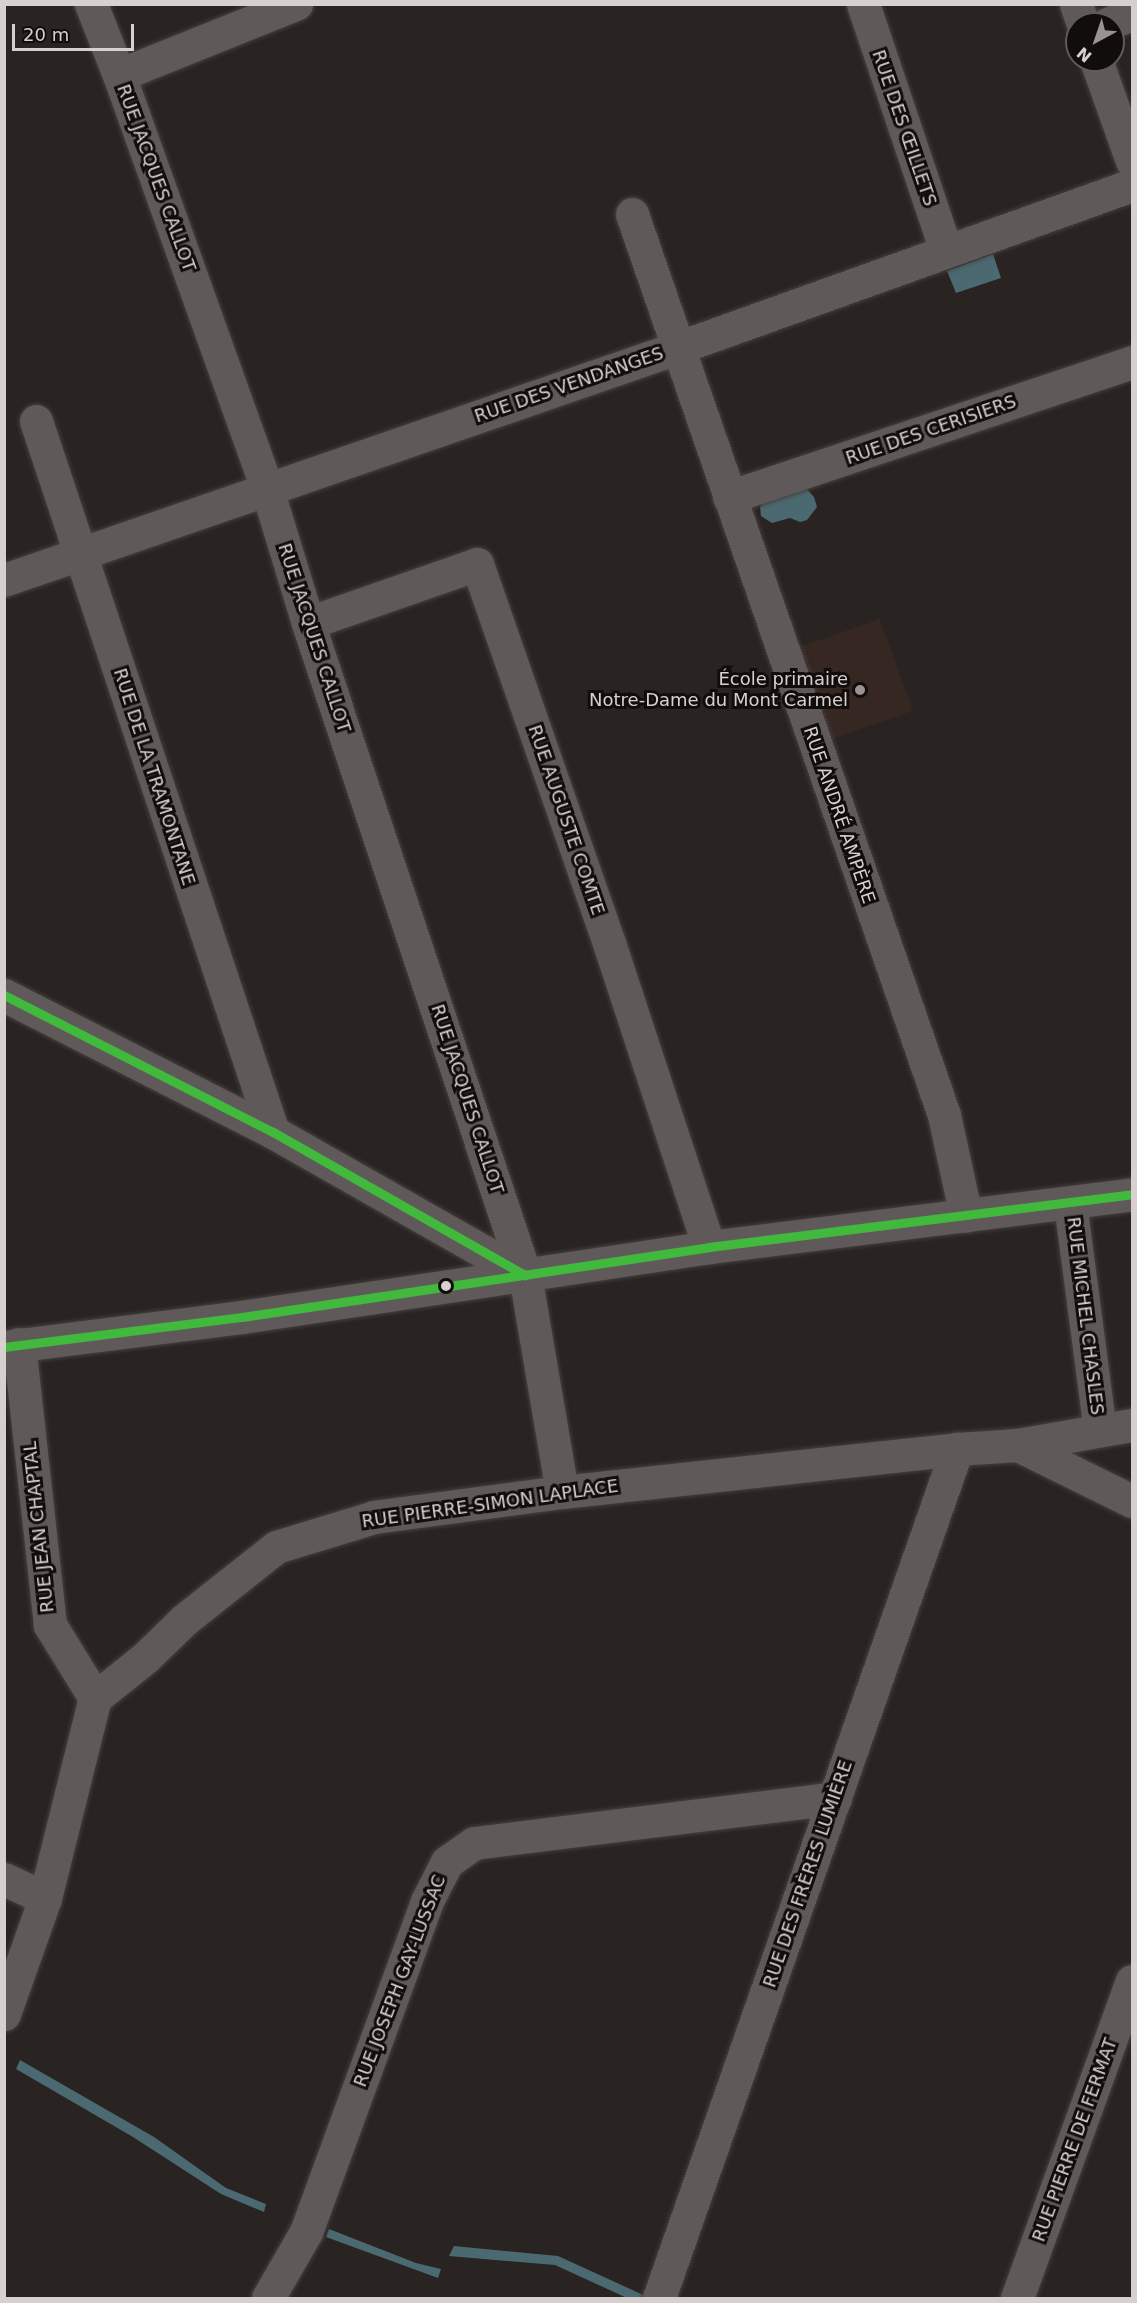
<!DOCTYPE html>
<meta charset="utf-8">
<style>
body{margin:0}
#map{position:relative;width:1137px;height:2303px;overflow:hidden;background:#292322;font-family:"DejaVu Sans",sans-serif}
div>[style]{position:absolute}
.built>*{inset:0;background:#362722}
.water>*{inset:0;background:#4b6970}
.roads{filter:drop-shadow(0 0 2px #44403e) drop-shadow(0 0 2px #44403e)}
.minor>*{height:33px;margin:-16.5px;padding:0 16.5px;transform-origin:16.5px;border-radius:16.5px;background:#5f5a59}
.bus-1>*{height:9px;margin:-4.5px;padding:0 4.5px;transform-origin:4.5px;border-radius:4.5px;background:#40b93c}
.dots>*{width:16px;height:16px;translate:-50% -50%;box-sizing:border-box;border:3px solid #110d0b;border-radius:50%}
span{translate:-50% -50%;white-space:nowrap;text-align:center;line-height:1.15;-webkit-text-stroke:6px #110d0b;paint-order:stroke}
.street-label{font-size:18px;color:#d7d0ce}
.poi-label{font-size:18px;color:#d7d0ce}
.right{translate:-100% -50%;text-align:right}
.frame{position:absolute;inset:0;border:6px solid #d7d0ce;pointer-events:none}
.north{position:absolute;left:1065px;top:12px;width:60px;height:60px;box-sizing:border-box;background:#110d0b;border:2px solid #605b59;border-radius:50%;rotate:220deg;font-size:16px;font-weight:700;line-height:24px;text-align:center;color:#d7d0ce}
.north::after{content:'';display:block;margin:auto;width:21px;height:27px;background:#9a9392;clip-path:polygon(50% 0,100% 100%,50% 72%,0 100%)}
.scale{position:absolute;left:12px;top:24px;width:122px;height:27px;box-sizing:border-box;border:3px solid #d7d0ce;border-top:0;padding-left:8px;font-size:18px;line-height:21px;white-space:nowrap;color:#d7d0ce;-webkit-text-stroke:4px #110d0b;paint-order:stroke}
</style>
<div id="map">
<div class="built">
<div style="clip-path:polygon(880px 619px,913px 711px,832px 739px,799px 647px)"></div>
</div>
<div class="water">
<div style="clip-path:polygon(993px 254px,1001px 278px,956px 293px,947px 271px)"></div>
<div style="clip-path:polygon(805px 487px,814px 497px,817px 507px,807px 520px,800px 522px,790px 518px,772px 523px,761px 516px,760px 507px,765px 500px)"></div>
<div style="clip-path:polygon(20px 2060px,154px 2137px,226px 2188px,266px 2204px,264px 2212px,221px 2194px,133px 2137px,16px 2069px)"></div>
<div style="clip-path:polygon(329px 2229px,416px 2263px,441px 2269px,438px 2278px,326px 2237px)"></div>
<div style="clip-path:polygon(454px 2246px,558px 2256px,650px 2298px,627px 2298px,555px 2265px,449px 2256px)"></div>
</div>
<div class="roads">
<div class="minor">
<div style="left:91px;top:4px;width:76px;rotate:68.5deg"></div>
<div style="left:119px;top:75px;width:440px;rotate:70.3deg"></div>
<div style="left:267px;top:489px;width:140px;rotate:73deg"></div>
<div style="left:308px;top:623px;width:687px;rotate:71.59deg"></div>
<div style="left:525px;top:1275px;width:220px;rotate:80.3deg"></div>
<div style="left:863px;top:4px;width:261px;rotate:71.4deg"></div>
<div style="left:1076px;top:4px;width:21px;rotate:71deg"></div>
<div style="left:1107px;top:24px;width:27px;rotate:-22deg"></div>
<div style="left:1096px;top:60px;width:107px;rotate:70.4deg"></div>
<div style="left:119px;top:75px;width:191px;rotate:-21.9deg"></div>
<div style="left:632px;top:214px;width:953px;rotate:70.9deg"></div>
<div style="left:944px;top:1115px;width:103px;rotate:77.7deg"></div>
<div style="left:36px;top:421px;width:749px;rotate:71.57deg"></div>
<div style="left:729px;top:497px;width:425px;rotate:-18.5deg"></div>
<div style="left:4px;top:580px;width:712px;rotate:-19.02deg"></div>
<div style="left:677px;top:348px;width:483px;rotate:-19.7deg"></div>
<div style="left:308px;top:623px;width:179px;rotate:-19.2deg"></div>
<div style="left:477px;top:564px;width:404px;rotate:70.8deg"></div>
<div style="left:610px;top:946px;width:317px;rotate:71.8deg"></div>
<div style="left:4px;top:995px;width:302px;rotate:27deg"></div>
<div style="left:273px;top:1132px;width:290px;rotate:29.6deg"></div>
<div style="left:1070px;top:1203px;width:229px;rotate:82.5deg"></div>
<div style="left:19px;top:1344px;width:283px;rotate:83.7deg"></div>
<div style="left:50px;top:1625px;width:86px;rotate:58.3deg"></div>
<div style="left:4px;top:1347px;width:240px;rotate:-7.2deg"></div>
<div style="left:242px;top:1317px;width:472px;rotate:-8.5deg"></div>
<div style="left:709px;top:1247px;width:426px;rotate:-7.1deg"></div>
<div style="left:1018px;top:1445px;width:127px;rotate:26.2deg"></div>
<div style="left:4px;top:1879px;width:45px;rotate:24.9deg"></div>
<div style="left:4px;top:2014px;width:123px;rotate:-70.5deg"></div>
<div style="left:45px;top:1898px;width:206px;rotate:-76deg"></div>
<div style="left:95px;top:1698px;width:65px;rotate:-38.8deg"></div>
<div style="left:146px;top:1657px;width:53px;rotate:-44.2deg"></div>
<div style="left:184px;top:1620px;width:117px;rotate:-38.4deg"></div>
<div style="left:276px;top:1547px;width:102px;rotate:-17deg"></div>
<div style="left:374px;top:1517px;width:190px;rotate:-7.6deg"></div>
<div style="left:562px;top:1492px;width:397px;rotate:-6.2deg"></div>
<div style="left:957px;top:1449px;width:61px;rotate:-3.8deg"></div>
<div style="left:1018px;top:1445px;width:116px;rotate:-10deg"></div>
<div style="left:268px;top:2298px;width:76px;rotate:-60.1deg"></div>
<div style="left:306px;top:2232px;width:352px;rotate:-69.9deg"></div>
<div style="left:427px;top:1901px;width:44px;rotate:-62.9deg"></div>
<div style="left:447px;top:1862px;width:33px;rotate:-35deg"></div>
<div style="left:474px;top:1843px;width:364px;rotate:-7.1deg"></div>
<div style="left:659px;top:2298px;width:900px;rotate:-70.66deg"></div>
<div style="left:1017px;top:2298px;width:337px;rotate:-70.1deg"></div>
</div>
</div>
<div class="bus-1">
<div style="left:4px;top:995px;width:302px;rotate:27deg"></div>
<div style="left:273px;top:1132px;width:290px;rotate:29.6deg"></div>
<div style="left:4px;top:1347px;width:240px;rotate:-7.2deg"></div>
<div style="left:242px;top:1317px;width:472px;rotate:-8.5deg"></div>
<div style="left:709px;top:1247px;width:426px;rotate:-7.1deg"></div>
</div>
<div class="dots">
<div style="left:860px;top:690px;background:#9a9392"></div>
<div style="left:446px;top:1286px;background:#d7d0ce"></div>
</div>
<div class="street-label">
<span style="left:904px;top:128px;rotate:71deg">RUE DES ŒILLETS</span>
<span style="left:156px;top:178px;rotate:70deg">RUE JACQUES CALLOT</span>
<span style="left:569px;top:385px;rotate:-19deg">RUE DES VENDANGES</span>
<span style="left:931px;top:430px;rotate:-19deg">RUE DES CERISIERS</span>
<span style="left:314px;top:638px;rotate:72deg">RUE JACQUES CALLOT</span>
<span style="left:154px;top:777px;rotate:72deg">RUE DE LA TRAMONTANE</span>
<span style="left:839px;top:815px;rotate:71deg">RUE ANDRÉ AMPÈRE</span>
<span style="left:566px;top:820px;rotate:71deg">RUE AUGUSTE COMTE</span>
<span style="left:467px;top:1099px;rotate:72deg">RUE JACQUES CALLOT</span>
<span style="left:1085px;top:1316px;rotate:83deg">RUE MICHEL CHASLES</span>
<span style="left:490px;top:1504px;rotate:-8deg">RUE PIERRE-SIMON LAPLACE</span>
<span style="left:39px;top:1527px;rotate:-96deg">RUE JEAN CHAPTAL</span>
<span style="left:808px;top:1874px;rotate:-71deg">RUE DES FRÈRES LUMIÈRE</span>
<span style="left:400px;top:1981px;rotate:-69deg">RUE JOSEPH GAY-LUSSAC</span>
<span style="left:1075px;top:2140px;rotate:-70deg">RUE PIERRE DE FERMAT</span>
</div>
<div class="poi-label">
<span class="right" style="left:848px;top:690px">École primaire<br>Notre-Dame du Mont Carmel</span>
</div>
<div class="frame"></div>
<div class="north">N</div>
<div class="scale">20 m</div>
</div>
